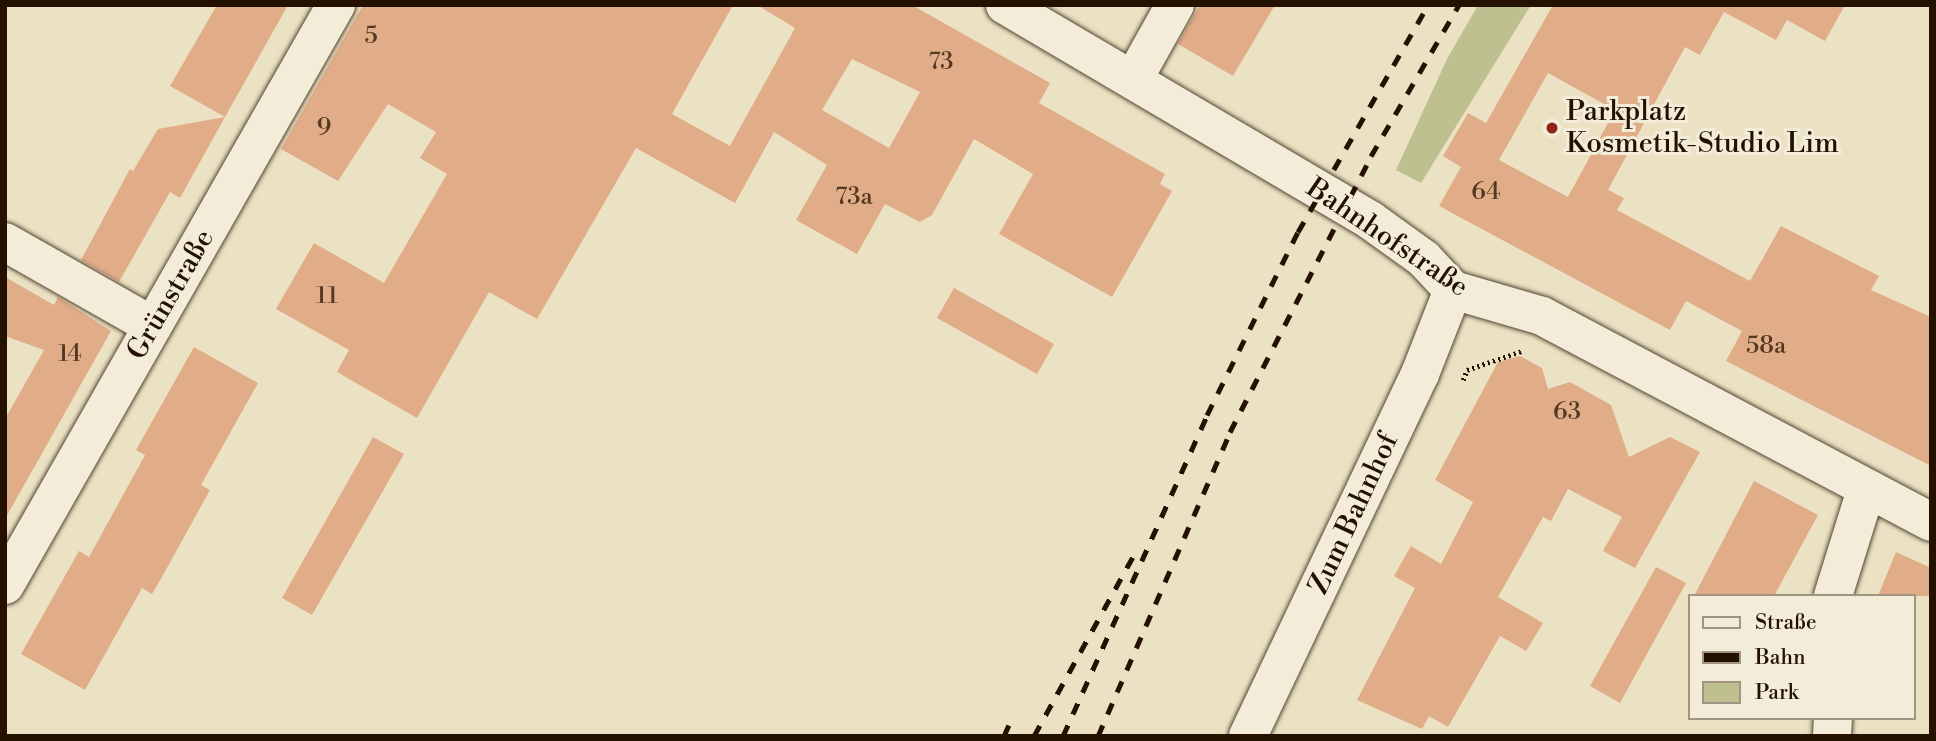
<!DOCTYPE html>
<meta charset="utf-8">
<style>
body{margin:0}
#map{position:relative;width:1936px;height:741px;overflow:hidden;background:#ebe2c4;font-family:"Libre Bodoni",serif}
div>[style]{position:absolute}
.green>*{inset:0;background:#bec18f}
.building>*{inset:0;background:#e1ac88}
.path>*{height:4.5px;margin-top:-2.25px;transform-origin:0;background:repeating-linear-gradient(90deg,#241100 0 2px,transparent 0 5.5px)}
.roads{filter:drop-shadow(0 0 2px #564531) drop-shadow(0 0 2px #564531)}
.minor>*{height:38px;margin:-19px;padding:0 19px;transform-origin:19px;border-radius:19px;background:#f2ecd9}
.rail>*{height:5px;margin-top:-2.5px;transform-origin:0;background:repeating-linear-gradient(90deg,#241100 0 12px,transparent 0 24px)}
.dots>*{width:19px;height:19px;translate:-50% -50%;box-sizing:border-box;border:4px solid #f2ecd9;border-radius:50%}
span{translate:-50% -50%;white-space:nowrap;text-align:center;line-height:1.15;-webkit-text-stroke:6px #f2ecd9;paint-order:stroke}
.number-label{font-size:24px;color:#533822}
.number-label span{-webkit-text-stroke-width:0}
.poi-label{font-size:28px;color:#241100}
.left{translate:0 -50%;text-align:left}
.street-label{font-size:28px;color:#241100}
.frame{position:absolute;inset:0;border:7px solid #241100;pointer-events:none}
.legend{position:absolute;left:1688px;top:594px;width:228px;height:126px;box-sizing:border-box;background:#f2ecd9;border:2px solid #a09482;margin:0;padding:9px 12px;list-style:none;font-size:21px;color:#241100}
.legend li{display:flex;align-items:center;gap:14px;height:35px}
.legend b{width:35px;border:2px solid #a09482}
</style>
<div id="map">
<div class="green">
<div style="clip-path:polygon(1478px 5px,1531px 5px,1421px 183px,1396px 170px,1447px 59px)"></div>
</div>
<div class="building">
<div style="clip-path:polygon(217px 5px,288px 5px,225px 117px,170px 86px)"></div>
<div style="clip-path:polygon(evenodd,363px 5px,733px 5px,672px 114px,730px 146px,795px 28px,757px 5px,912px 5px,1050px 83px,1039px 103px,1165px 174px,1160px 184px,1172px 191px,1112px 297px,999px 234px,1033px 174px,974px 139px,932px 215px,920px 222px,885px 204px,857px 254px,796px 220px,827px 165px,774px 132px,735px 203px,636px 148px,537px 319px,489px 292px,417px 418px,337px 372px,349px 350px,276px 309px,314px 243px,384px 283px,447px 174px,420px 158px,436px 132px,388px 104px,338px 181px,281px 149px,363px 5px,852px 59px,920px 92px,889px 148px,822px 110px,852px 59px)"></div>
<div style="clip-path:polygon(1200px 5px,1275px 5px,1233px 76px,1178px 44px)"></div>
<div style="clip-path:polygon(evenodd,1553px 5px,1845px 5px,1825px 41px,1787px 20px,1776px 40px,1724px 12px,1700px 55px,1685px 47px,1608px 190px,1624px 198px,1617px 210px,1750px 281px,1781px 226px,1879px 276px,1871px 290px,1931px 317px,1931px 466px,1726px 361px,1742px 331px,1686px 301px,1670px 330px,1439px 206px,1461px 167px,1443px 156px,1468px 113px,1486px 123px,1553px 5px,1548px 73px,1615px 110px,1568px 197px,1499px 160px,1548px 73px)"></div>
<div style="clip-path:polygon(225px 117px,180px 198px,170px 192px,119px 282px,81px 260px,130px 169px,133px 171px,158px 129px)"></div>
<div style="clip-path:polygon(5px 277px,54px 305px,58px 297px,111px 331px,5px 519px,5px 419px,44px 350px,5px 336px)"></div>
<div style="clip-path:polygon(954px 288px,1054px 344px,1037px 374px,937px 318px)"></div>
<div style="clip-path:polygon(194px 347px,258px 383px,201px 485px,210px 490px,162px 577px,152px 594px,142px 588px,85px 690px,21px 654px,79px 551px,89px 557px,145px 455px,136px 450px)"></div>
<div style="clip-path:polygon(1520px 356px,1542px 368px,1548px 389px,1570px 382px,1611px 405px,1629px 457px,1670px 437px,1700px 452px,1635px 568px,1603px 551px,1622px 517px,1568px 489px,1551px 521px,1543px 517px,1498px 597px,1543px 623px,1526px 651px,1500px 636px,1448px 727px,1429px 716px,1422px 729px,1357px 700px,1415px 588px,1394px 576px,1411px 546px,1441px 564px,1473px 502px,1435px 480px,1498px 362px)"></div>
<div style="clip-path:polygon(373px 437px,404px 454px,312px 615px,282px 598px)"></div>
<div style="clip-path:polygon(1754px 481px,1818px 515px,1774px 596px,1694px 596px)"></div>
<div style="clip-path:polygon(1896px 552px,1931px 568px,1931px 596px,1878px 596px)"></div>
<div style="clip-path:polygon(1656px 567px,1686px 583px,1620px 703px,1590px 686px)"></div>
</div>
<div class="path">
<div style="left:1463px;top:380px;width:11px;rotate:-68deg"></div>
<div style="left:1467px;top:370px;width:58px;rotate:-19.1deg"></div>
</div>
<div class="roads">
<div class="minor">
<div style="left:1005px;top:5px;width:424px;rotate:30.5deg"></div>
<div style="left:1370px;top:220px;width:67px;rotate:35.8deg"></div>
<div style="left:1424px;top:259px;width:42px;rotate:46.9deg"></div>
<div style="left:1453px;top:290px;width:93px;rotate:16.3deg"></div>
<div style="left:1542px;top:316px;width:440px;rotate:27.9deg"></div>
<div style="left:1133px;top:80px;width:86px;rotate:-60.8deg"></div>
<div style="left:5px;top:242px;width:170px;rotate:29.6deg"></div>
<div style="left:5px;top:585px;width:668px;rotate:-60.29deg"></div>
<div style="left:1833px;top:596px;width:111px;rotate:-72.7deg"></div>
<div style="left:1248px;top:736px;width:401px;rotate:-64.6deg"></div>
<div style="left:1420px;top:374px;width:90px;rotate:-68.6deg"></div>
<div style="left:1832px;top:736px;width:18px;rotate:-87deg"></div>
</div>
</div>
<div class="rail">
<div style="left:1004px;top:736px;width:12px;rotate:-66deg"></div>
<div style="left:1034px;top:736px;width:207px;rotate:-61.1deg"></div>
<div style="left:1063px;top:736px;width:352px;rotate:-65.8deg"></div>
<div style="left:1207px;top:415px;width:204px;rotate:-63.6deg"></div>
<div style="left:1298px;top:232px;width:262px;rotate:-60.2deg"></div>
<div style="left:1098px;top:736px;width:331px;rotate:-66.5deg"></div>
<div style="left:1230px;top:432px;width:310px;rotate:-62.9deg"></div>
<div style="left:1371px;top:156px;width:175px;rotate:-59.8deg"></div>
</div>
<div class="dots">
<div style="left:1552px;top:128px;background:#8f2418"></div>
</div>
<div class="number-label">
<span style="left:371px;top:37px">5</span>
<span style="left:941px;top:63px">73</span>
<span style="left:324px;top:129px">9</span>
<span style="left:1486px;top:193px">64</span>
<span style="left:854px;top:198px">73a</span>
<span style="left:327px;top:297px">11</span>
<span style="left:1766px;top:347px">58a</span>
<span style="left:70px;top:355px">14</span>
<span style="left:1567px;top:413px">63</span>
</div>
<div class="poi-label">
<span class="left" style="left:1566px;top:128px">Parkplatz<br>Kosmetik-Studio Lim</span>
</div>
<div class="street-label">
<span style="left:1387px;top:238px;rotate:34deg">Bahnhofstraße</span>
<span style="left:171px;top:295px;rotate:-60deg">Grünstraße</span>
<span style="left:1354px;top:514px;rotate:-65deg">Zum Bahnhof</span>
</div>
<div class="frame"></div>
<ul class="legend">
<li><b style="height:9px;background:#f2ecd9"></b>Straße</li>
<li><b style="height:9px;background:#241100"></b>Bahn</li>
<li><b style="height:19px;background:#bec18f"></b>Park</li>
</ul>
</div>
